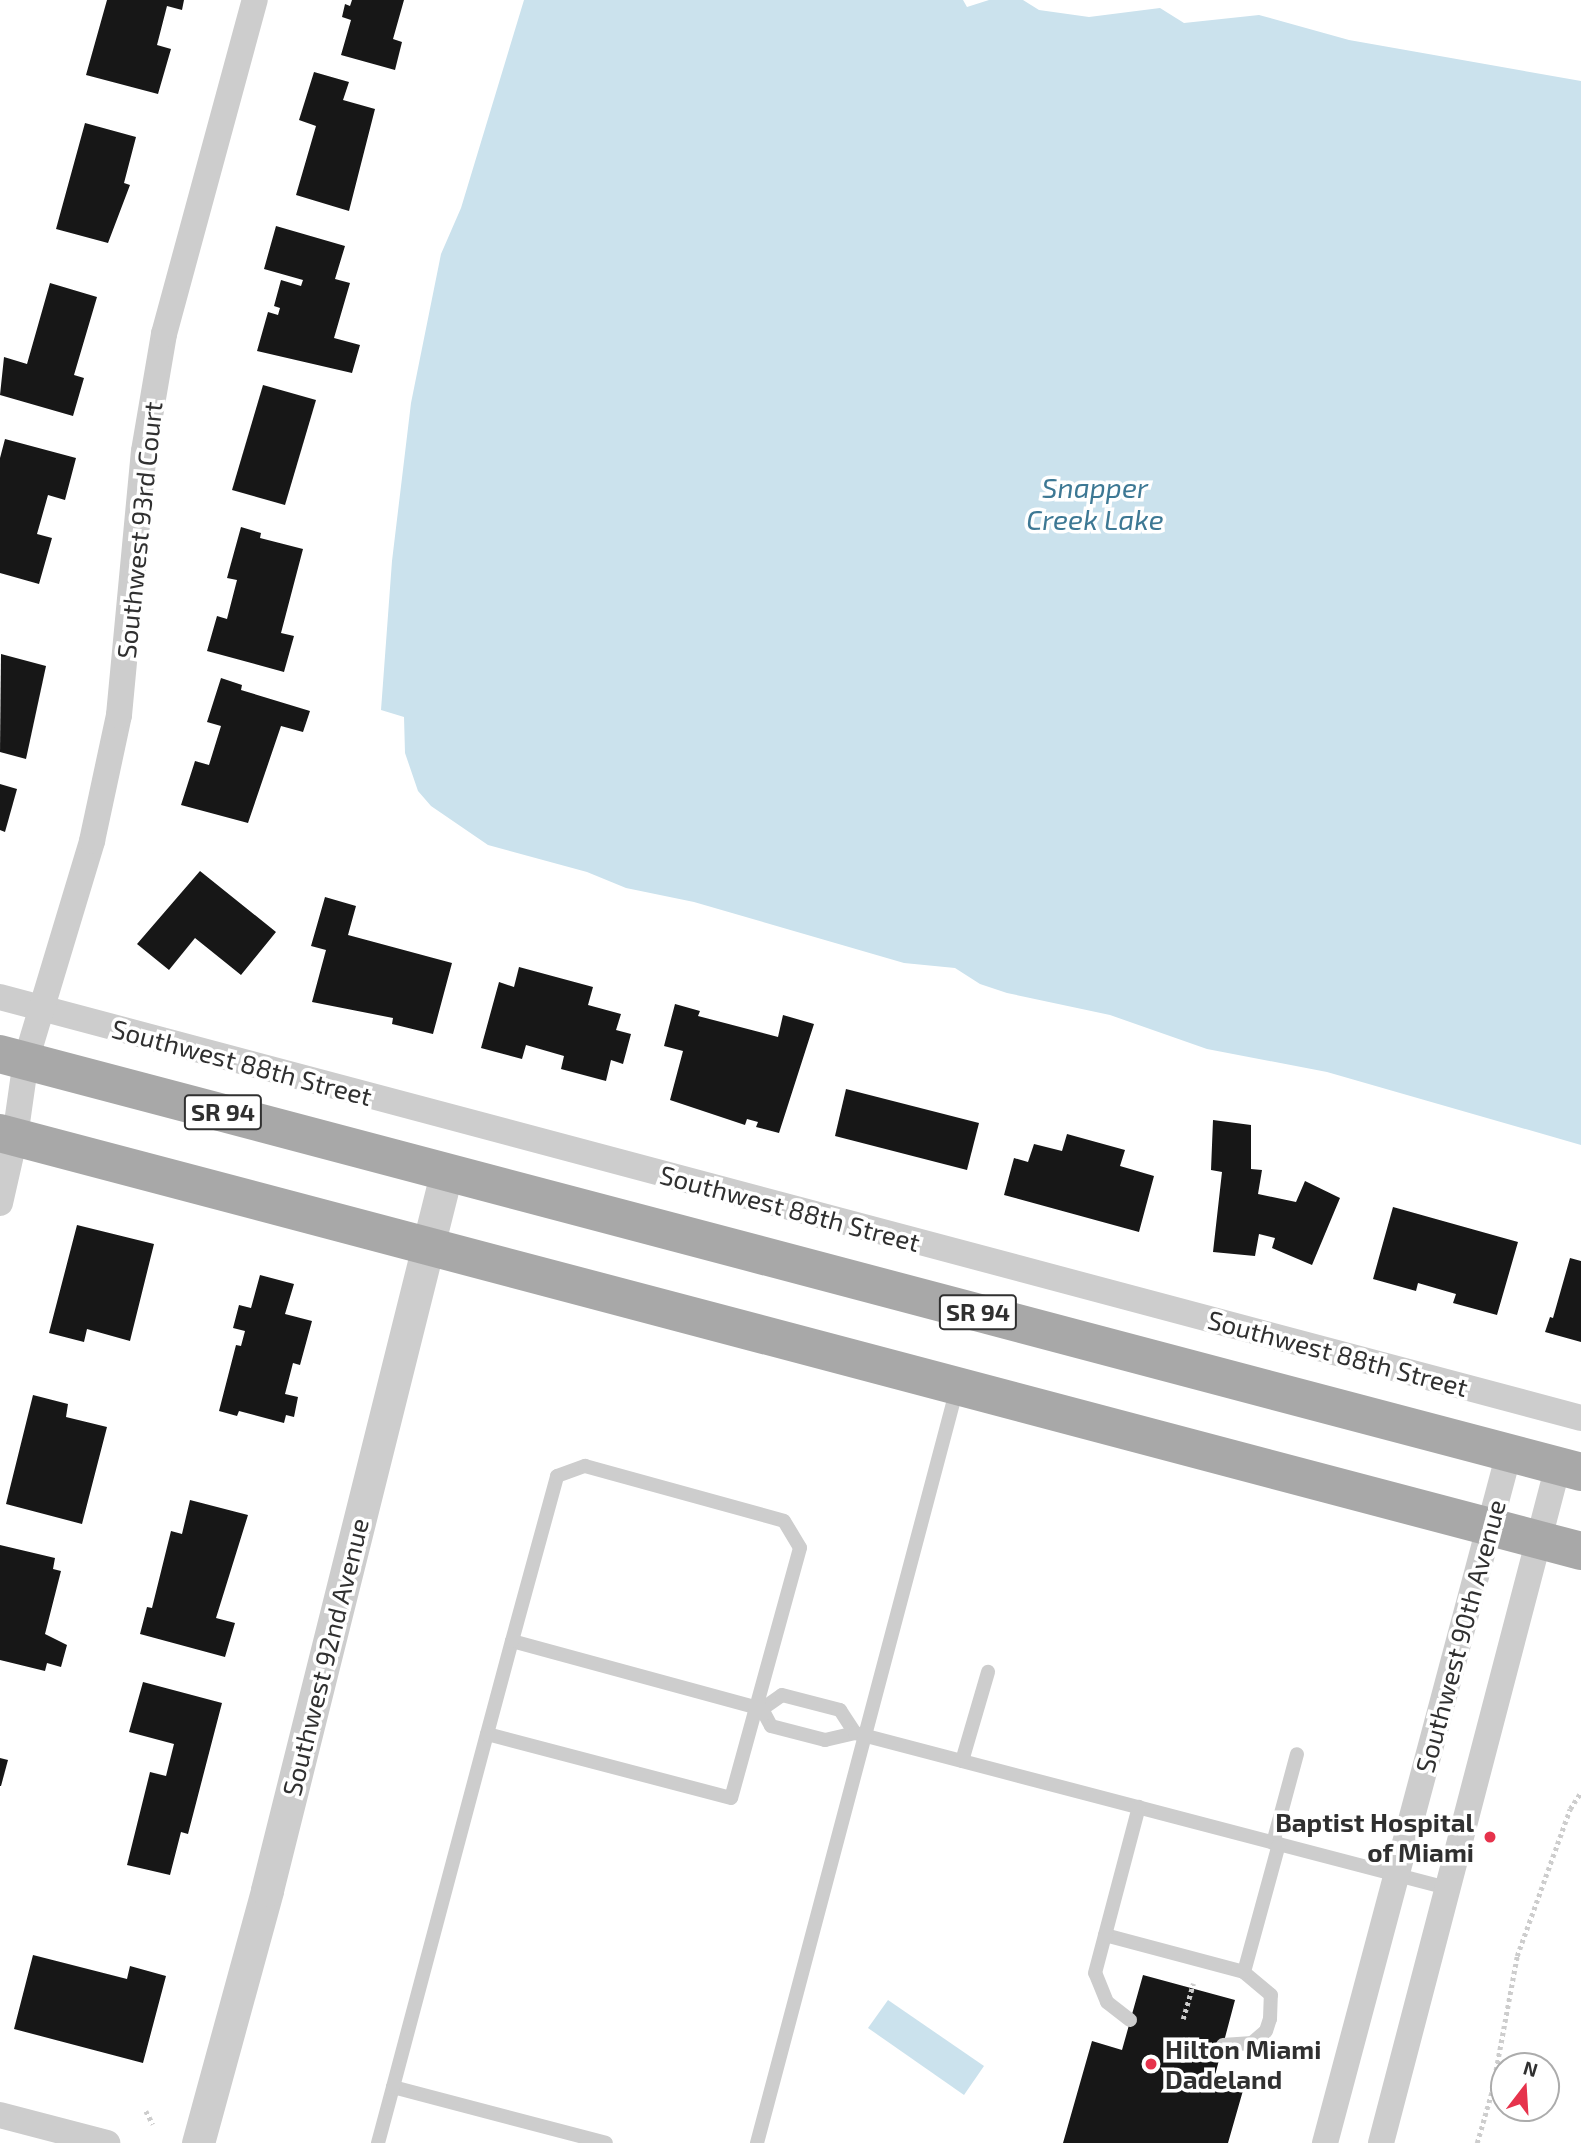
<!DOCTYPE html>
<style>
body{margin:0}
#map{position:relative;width:1581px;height:2143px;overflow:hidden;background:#fff;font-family:"Exo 2",sans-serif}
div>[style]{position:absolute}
.water>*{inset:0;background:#cbe2ed}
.building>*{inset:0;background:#171717}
.path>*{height:4.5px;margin-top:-2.25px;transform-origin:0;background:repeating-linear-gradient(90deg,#cdcdcd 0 3.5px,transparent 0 7px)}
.service>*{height:14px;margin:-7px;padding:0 7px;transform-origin:7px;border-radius:7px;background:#cdcdcd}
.minor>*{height:26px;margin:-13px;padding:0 13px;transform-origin:13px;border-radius:13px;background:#cdcdcd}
.tertiary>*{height:33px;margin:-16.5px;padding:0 16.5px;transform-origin:16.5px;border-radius:16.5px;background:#cdcdcd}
.primary>*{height:38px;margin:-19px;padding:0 19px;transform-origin:19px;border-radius:19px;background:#a8a8a8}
.dots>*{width:19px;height:19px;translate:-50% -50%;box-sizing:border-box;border:4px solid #fff;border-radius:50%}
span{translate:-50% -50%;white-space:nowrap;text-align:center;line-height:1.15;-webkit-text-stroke:7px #fff;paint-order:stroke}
.shield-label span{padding:2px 5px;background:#fff;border:2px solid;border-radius:5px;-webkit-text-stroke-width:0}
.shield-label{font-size:24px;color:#303030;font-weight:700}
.street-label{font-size:26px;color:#303030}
.poi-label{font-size:26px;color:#303030;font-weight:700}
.right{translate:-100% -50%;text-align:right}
.left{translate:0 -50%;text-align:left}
.water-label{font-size:28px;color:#3d7894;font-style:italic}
.north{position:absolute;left:1490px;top:2052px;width:70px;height:70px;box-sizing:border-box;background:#fff;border:2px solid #acacac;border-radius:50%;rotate:17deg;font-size:19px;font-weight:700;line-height:28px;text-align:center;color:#303030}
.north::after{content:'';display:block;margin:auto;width:24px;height:32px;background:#e6334c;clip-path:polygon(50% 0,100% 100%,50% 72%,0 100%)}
</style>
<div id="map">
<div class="water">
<div style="clip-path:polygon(524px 0,963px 0,967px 7px,989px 0,1023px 0,1039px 10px,1089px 17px,1160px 8px,1184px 23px,1259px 15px,1349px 40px,1581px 81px,1581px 1145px,1327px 1072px,1207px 1049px,1110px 1015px,1007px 993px,980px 984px,955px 968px,904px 963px,694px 902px,626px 888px,587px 872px,488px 845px,431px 806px,418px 791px,405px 753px,404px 717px,381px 710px,392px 561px,411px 403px,441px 254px,461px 208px)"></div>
<div style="clip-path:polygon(888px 2000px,984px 2066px,964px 2095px,868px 2028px)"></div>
</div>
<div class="building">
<div style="clip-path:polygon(107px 0,184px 0,182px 10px,167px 6px,157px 45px,171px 49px,158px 94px,86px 75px)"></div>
<div style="clip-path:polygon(352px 0,404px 0,393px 39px,402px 42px,395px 70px,341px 55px,351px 20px,342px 17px,345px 4px,350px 6px)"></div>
<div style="clip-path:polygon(314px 72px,349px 82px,343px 100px,375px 109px,349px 211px,296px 195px,316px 126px,299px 120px)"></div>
<div style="clip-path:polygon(85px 123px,136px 137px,124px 183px,130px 185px,108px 243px,56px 229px)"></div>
<div style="clip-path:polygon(276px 226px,345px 246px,335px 279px,350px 283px,334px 338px,360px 345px,352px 373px,257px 351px,268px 312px,278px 315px,280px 308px,274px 306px,281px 280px,301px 286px,303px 280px,264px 269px)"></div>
<div style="clip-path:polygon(50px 283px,97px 297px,74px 375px,84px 378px,73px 416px,0 395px,4px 357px,27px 364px)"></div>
<div style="clip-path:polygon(263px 385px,316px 400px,285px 505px,232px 490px)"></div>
<div style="clip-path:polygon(5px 439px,76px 458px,65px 500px,48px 495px,37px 534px,52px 538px,39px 584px,0 573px,0 458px)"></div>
<div style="clip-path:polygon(241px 527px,261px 533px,260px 538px,303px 549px,281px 633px,294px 636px,284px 672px,207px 651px,217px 616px,227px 619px,237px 580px,227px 578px)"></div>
<div style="clip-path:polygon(1px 654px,46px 666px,26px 759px,0 752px)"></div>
<div style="clip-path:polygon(221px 678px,242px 685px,241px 690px,310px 711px,303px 732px,281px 726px,248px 823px,181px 805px,195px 761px,209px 765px,221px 726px,207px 722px)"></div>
<div style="clip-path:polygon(0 784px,17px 789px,5px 832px,0 830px)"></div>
<div style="clip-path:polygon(200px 871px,276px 932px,241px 975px,195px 938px,169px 970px,137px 944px)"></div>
<div style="clip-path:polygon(325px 897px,356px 906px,348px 935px,452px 963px,433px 1034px,392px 1024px,393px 1018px,312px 1002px,326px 950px,311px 946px)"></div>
<div style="clip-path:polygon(519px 967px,593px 987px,588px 1005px,621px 1014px,616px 1030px,631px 1034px,623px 1064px,611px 1060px,606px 1081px,561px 1069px,564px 1056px,526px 1045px,522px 1059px,481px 1048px,499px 982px,514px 987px)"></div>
<div style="clip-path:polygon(675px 1004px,700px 1011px,698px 1016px,778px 1037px,783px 1015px,814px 1024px,779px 1133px,756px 1127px,758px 1122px,747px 1119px,745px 1125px,670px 1100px,683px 1051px,664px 1046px)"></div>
<div style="clip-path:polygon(846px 1089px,979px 1123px,967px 1170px,835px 1136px)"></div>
<div style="clip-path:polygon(1213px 1120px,1251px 1125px,1251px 1169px,1262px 1170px,1258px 1194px,1296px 1202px,1305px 1181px,1340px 1198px,1312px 1265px,1272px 1248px,1275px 1238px,1259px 1234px,1255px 1256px,1213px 1252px,1222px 1172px,1211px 1170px)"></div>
<div style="clip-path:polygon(1067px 1134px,1125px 1150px,1120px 1166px,1154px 1176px,1139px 1232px,1004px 1195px,1014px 1158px,1028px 1162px,1034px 1144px,1062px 1151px)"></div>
<div style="clip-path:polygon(1393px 1207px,1518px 1242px,1497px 1315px,1453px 1303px,1456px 1294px,1418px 1283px,1416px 1291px,1373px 1279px)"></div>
<div style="clip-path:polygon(77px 1225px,154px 1244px,130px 1341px,87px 1329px,84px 1342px,49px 1333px)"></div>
<div style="clip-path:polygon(1570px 1258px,1581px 1261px,1581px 1342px,1545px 1332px,1550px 1317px,1553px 1318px)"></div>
<div style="clip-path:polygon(260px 1275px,294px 1284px,285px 1314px,312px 1321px,300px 1365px,293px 1363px,285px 1394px,298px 1397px,294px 1417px,286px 1415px,284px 1423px,239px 1411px,237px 1416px,219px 1411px,236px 1345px,241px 1346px,245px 1331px,233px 1328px,239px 1305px,251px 1308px)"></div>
<div style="clip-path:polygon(33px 1395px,68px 1404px,66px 1417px,107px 1427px,82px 1524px,6px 1504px)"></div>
<div style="clip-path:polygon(190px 1500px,248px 1515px,216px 1618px,235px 1623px,225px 1657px,140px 1634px,147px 1607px,152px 1608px,171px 1531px,182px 1534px)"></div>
<div style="clip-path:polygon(0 1545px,55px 1558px,53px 1569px,61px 1571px,45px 1634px,67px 1645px,61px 1667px,47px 1663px,45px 1671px,0 1660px)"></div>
<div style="clip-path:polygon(143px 1682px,222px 1703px,188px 1834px,181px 1832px,170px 1875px,127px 1865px,150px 1772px,166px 1776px,174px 1744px,129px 1732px)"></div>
<div style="clip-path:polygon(0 1758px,8px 1760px,1px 1786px,0 1786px)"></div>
<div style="clip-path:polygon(33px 1955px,127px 1979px,130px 1966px,166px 1976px,143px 2063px,14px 2029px)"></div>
<div style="clip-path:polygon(1143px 1975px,1235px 2000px,1214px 2079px,1244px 2087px,1228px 2143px,1063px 2143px,1092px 2041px,1122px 2050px)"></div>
</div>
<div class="path">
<div style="left:1183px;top:2019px;width:37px;rotate:-74deg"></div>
<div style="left:146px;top:2111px;width:15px;rotate:62deg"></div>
<div style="left:1477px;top:2143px;width:54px;rotate:-73.9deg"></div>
<div style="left:1492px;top:2091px;width:137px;rotate:-79.5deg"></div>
<div style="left:1517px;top:1956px;width:156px;rotate:-70.2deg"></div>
<div style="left:1570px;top:1809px;width:20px;rotate:-57deg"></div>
</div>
<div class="service">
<div style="left:512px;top:1641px;width:259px;rotate:15.2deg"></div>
<div style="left:762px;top:1709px;width:24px;rotate:-35deg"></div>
<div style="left:782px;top:1695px;width:60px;rotate:14.5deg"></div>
<div style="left:840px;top:1710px;width:27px;rotate:57deg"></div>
<div style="left:762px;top:1709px;width:19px;rotate:62deg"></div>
<div style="left:771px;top:1726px;width:56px;rotate:14.5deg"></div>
<div style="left:825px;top:1740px;width:31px;rotate:-13deg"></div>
<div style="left:855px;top:1733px;width:612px;rotate:14.67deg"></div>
<div style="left:962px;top:1761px;width:93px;rotate:-73.7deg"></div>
<div style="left:1273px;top:1843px;width:92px;rotate:-74.9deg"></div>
<div style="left:1105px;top:1935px;width:144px;rotate:14.9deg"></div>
<div style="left:1130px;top:2020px;width:29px;rotate:-142deg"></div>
<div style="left:1107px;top:2002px;width:31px;rotate:-112deg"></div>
<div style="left:1095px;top:1973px;width:172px;rotate:-75.2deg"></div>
<div style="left:1223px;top:2045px;width:29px;rotate:-4deg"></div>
<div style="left:1252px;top:2043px;width:18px;rotate:-41deg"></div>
<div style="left:1266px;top:2031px;width:13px;rotate:-72deg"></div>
<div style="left:1270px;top:2019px;width:24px;rotate:-88deg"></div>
<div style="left:1271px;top:1995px;width:35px;rotate:-140deg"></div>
<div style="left:1244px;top:1972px;width:133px;rotate:-74.7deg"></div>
<div style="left:393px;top:2087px;width:220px;rotate:14.7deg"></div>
<div style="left:378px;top:2143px;width:58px;rotate:-75deg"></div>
<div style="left:393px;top:2087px;width:365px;rotate:-75.1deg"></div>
<div style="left:487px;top:1734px;width:96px;rotate:-75deg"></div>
<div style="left:512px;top:1641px;width:171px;rotate:-74.7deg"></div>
<div style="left:557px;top:1476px;width:30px;rotate:-20deg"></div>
<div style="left:585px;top:1466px;width:206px;rotate:15.4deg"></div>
<div style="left:784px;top:1521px;width:31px;rotate:59deg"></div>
<div style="left:800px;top:1548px;width:259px;rotate:105.4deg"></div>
<div style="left:731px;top:1798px;width:252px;rotate:-165.3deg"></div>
<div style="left:757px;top:2143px;width:781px;rotate:-75.16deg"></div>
</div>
<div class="minor">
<div style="left:0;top:997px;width:1636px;rotate:14.91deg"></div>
<div style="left:0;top:1203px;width:68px;rotate:-77.2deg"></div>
<div style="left:15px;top:1137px;width:78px;rotate:-81.9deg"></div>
<div style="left:26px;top:1060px;width:229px;rotate:-73.2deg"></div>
<div style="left:92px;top:841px;width:129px;rotate:-77.9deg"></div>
<div style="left:119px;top:715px;width:265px;rotate:-84.6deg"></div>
<div style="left:144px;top:451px;width:119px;rotate:-80.3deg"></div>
<div style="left:164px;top:334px;width:346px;rotate:-74.8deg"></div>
<div style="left:0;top:2115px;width:111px;rotate:14.7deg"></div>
<div style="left:1325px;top:2143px;width:714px;rotate:-75.07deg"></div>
<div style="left:1381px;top:2143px;width:700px;rotate:-75.35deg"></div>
</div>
<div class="tertiary">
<div style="left:198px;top:2143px;width:262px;rotate:-74.7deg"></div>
<div style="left:267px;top:1890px;width:742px;rotate:-75.96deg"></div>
</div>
<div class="primary">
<div style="left:0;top:1054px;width:1635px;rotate:14.81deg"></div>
<div style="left:0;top:1133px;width:1635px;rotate:14.81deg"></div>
</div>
<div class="dots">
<div style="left:1490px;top:1837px;background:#e6334c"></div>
<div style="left:1151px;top:2064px;background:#e6334c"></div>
</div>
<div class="shield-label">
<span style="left:223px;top:1112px">SR 94</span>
<span style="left:978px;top:1312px">SR 94</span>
</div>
<div class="street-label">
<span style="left:139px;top:530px;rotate:-84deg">Southwest 93rd Court</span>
<span style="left:242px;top:1062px;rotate:15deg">Southwest 88th Street</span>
<span style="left:790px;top:1208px;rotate:15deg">Southwest 88th Street</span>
<span style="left:1338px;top:1353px;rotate:15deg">Southwest 88th Street</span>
<span style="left:1460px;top:1636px;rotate:-75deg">Southwest 90th Avenue</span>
<span style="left:325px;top:1657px;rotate:-76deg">Southwest 92nd Avenue</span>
</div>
<div class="poi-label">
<span class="right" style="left:1474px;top:1837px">Baptist Hospital<br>of Miami</span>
<span class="left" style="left:1165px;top:2064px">Hilton Miami<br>Dadeland</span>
</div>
<div class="water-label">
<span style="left:1095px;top:503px">Snapper<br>Creek Lake</span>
</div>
<div class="north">N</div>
</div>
